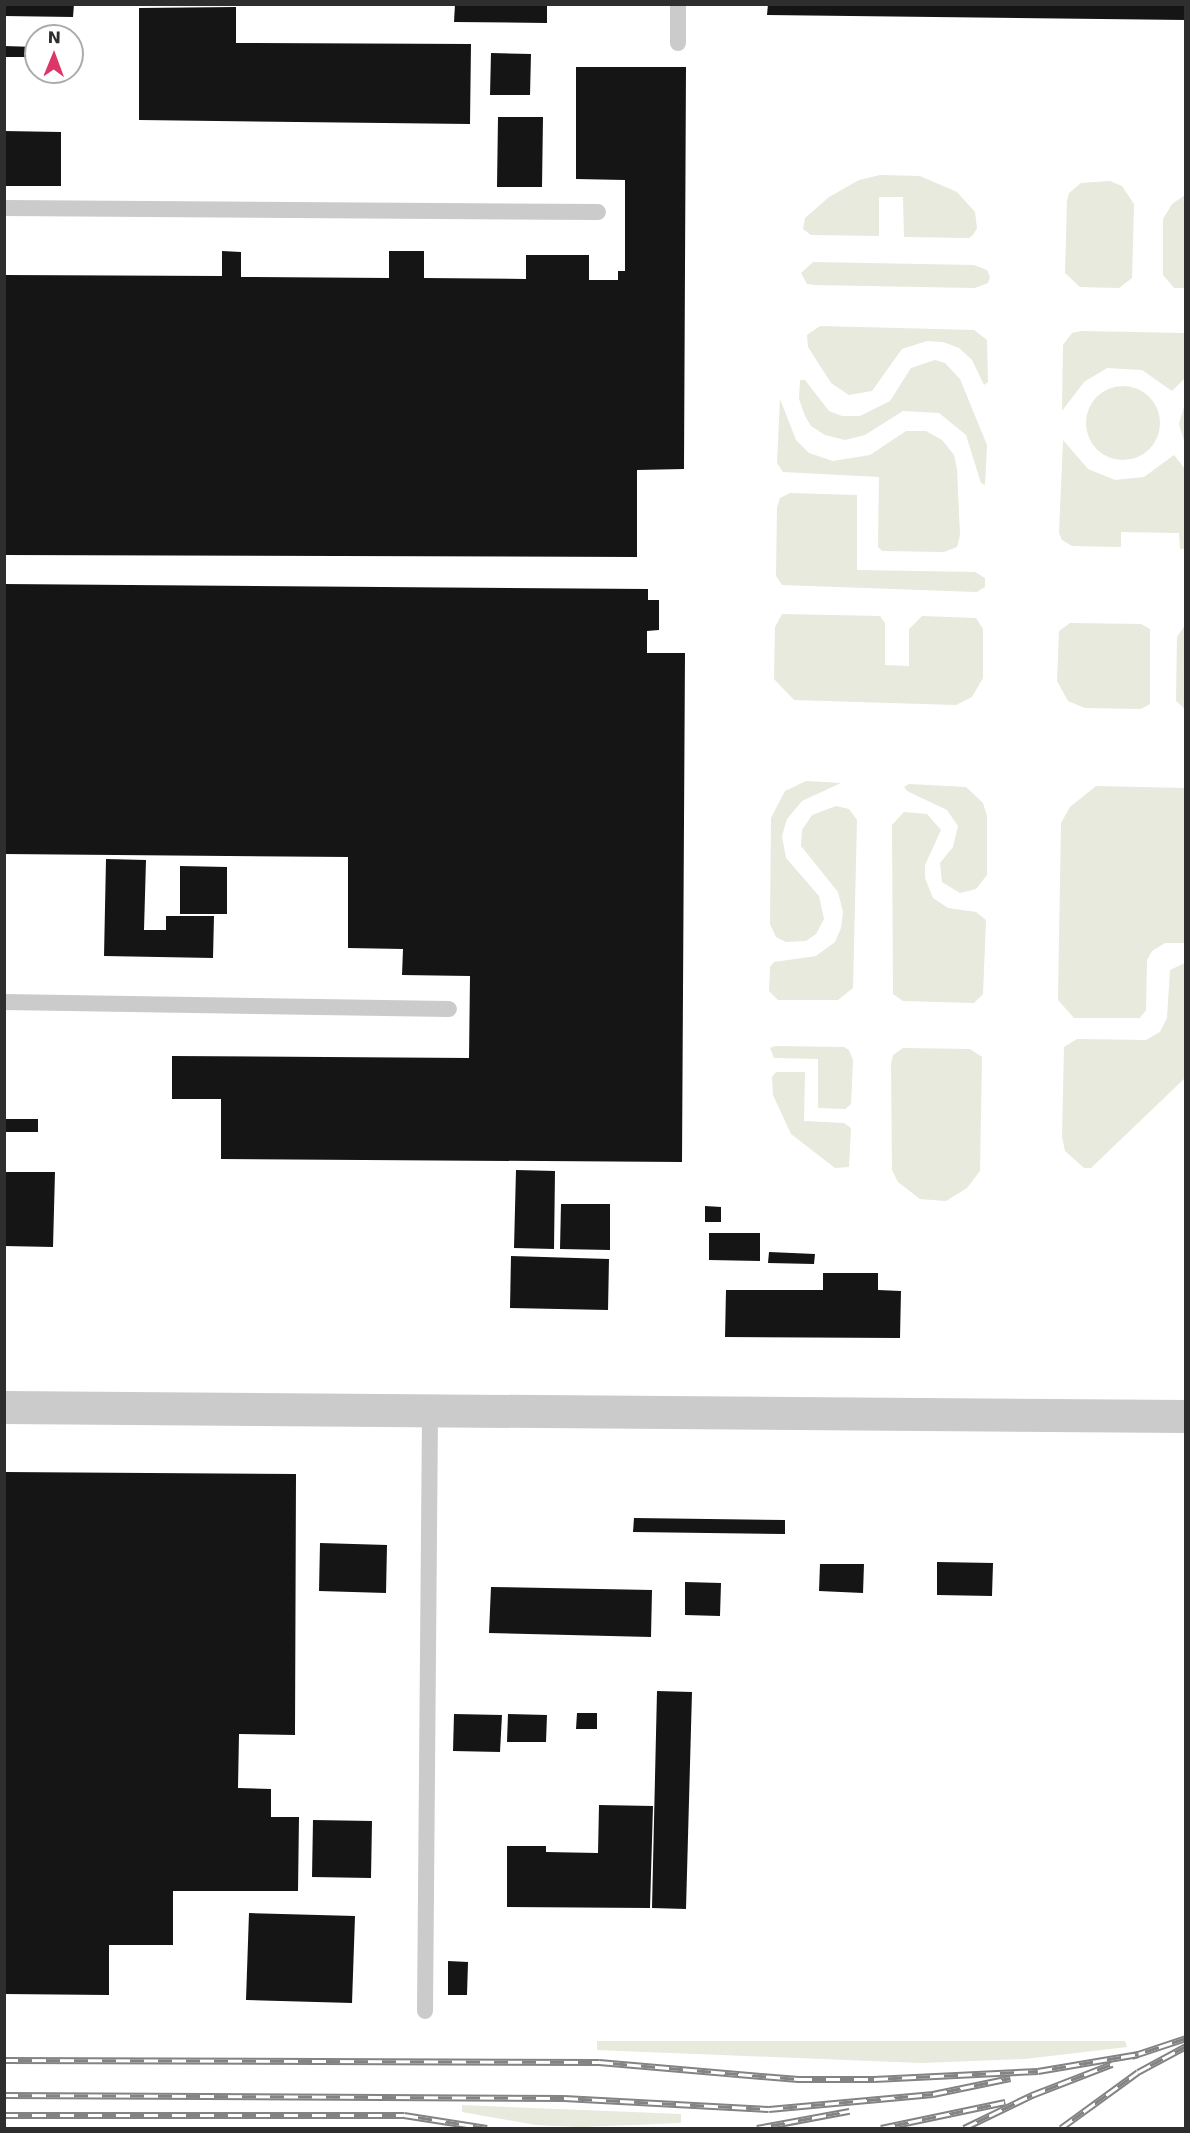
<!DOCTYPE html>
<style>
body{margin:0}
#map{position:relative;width:1190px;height:2133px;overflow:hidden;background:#fff;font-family:"DejaVu Sans",sans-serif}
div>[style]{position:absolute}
.green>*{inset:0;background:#e7eadc}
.round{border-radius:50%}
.building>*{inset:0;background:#151515}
.service>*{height:16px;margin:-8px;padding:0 8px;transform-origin:8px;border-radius:8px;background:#cbcbcb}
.tertiary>*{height:33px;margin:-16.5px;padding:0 16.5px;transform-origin:16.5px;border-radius:16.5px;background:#cbcbcb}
.rail>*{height:7px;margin-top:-3.5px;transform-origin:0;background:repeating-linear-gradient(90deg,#fff 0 14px,#838383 0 28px);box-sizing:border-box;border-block:2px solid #838383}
span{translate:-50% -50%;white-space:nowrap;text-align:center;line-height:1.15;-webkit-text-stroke:6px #fff;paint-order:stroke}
.frame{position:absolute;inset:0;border:6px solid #2e2e2e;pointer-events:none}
.north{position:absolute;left:24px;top:24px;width:60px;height:60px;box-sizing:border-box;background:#fff;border:2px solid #ababab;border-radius:50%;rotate:1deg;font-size:16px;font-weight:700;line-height:24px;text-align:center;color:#2e2e2e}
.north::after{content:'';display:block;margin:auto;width:21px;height:27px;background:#dd3769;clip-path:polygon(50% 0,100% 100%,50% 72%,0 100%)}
</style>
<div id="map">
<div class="green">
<div style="clip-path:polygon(880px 175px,920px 176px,957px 192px,975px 212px,977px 228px,973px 235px,969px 238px,904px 237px,903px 197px,879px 197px,879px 236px,811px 235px,803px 229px,805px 218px,829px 197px,859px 180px)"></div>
<div style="clip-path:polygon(1110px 181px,1122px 186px,1134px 204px,1132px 278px,1119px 288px,1080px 287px,1065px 273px,1067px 201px,1069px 193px,1081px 183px)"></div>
<div style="clip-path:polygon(1185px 195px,1185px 288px,1174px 288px,1163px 275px,1163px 219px,1172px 204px)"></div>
<div style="clip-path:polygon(813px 262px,974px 265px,987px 270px,990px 277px,988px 283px,975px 288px,814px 285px,807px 284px,801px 273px)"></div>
<div style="clip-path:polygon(820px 326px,974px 330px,987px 340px,988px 382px,984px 385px,972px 360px,959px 348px,943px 342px,927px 341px,902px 349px,872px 391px,849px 395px,831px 383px,808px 347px,807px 335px)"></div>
<div style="clip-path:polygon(1081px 331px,1185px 333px,1185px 378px,1172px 391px,1142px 370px,1107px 368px,1084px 382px,1062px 411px,1063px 345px,1072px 333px)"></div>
<div style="clip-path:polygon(935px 360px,945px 363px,960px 379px,987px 445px,985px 485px,981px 483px,966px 435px,939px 413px,903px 411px,865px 435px,845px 440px,825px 435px,811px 426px,805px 416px,799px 399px,800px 380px,805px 380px,829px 411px,842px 416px,860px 416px,890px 401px,911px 368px)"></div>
<div class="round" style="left:1086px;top:386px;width:74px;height:74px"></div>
<div style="clip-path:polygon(780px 399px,796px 440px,809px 453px,833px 461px,870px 455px,906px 431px,926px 431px,942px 440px,954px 455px,957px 469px,960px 535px,957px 547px,944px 552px,882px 551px,878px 547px,879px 477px,783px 472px,777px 463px)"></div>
<div style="clip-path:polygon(1185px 403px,1186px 403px,1185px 444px,1179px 424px)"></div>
<div style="clip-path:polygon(1063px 440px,1088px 469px,1115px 480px,1144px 477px,1174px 455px,1185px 469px,1185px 549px,1180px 549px,1179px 533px,1121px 532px,1121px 547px,1072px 546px,1062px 540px,1059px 533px)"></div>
<div style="clip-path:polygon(790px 493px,857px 495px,857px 570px,975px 572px,985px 578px,985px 587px,977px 592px,782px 585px,776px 576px,777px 508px,780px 498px)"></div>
<div style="clip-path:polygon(782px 614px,880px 616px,885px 623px,885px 665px,909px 666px,909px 629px,922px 616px,976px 618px,983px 629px,983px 678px,972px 697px,956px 705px,794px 700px,774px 679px,775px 627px)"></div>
<div style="clip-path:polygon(1070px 623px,1141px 624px,1150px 629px,1150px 704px,1141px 709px,1085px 708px,1068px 701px,1057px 681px,1059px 631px)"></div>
<div style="clip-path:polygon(1185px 625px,1186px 709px,1185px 709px,1176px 701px,1177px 637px)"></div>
<div style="clip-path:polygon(806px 781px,841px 783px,802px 801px,787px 819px,782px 836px,786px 858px,819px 896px,824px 919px,816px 934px,806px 941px,786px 942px,776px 937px,770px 924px,771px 818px,785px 791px)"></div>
<div style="clip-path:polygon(909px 784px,966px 787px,983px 803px,987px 816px,987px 875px,976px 889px,960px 893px,942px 882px,940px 863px,953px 847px,958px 826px,947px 810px,907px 791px,904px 787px)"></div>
<div style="clip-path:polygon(1096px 786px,1185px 788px,1185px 943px,1165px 943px,1152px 951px,1147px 960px,1146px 1010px,1140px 1018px,1074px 1018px,1058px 1000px,1061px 823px,1070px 807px)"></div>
<div style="clip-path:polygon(836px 806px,849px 809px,857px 820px,853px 988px,838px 1000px,778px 1000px,769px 991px,770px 967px,774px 962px,816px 956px,835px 942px,841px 928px,843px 912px,838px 892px,801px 846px,802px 830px,812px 815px)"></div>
<div style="clip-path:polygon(904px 812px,927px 814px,941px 830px,925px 865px,925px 878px,933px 898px,948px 908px,976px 912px,986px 920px,983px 994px,974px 1003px,903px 1001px,893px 994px,892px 825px)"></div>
<div style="clip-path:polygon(1185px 963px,1185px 1078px,1091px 1168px,1084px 1168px,1065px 1151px,1062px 1137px,1064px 1047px,1077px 1039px,1146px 1040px,1160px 1032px,1167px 1018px,1170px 970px)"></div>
<div style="clip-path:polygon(775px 1046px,844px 1047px,849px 1050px,853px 1060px,851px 1104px,845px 1109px,818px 1108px,818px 1059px,774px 1058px,770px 1048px)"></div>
<div style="clip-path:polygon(903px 1048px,970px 1049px,982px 1057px,980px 1171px,967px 1188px,946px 1201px,920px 1199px,898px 1182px,892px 1170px,891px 1064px,893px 1055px)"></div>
<div style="clip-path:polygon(776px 1072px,805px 1072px,804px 1121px,844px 1123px,851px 1128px,849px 1167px,835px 1168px,791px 1134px,773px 1095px,772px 1077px)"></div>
<div style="clip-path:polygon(597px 2041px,1125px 2041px,1127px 2047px,1025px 2059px,921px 2063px,597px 2050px)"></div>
<div style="clip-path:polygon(462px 2105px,681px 2114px,681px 2123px,581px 2127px,536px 2125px,462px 2112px)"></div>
</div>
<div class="building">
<div style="clip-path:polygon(4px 4px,74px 4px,73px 17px,4px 16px)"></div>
<div style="clip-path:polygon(455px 4px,547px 4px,547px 23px,454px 22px)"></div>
<div style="clip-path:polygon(768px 4px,1186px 4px,1186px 20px,767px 15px)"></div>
<div style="clip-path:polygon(236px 7px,236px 43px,471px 44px,470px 124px,139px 120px,139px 8px)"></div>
<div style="clip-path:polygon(4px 46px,36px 47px,36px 57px,4px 57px)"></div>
<div style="clip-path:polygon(491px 53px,531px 54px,530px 95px,490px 95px)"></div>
<div style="clip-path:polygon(576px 67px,686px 67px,684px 469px,637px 470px,637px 557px,4px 555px,4px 275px,222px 276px,222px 251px,241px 252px,241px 277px,389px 278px,389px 251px,424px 251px,424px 278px,526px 279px,526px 255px,589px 255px,589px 280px,618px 280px,618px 271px,625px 271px,625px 180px,576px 179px)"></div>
<div style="clip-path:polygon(498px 117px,543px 117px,542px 187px,497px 187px)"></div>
<div style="clip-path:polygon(4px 131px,61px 132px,61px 186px,4px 186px)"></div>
<div style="clip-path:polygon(4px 584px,648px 589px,648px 600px,659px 600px,659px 630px,647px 631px,647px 653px,685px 653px,682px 1162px,221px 1159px,221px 1099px,172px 1099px,172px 1056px,469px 1058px,470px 976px,402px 975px,403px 949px,348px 948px,348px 857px,4px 854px)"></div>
<div style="clip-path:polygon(106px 859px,146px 860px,144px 930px,166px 930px,166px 916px,214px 916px,213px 958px,104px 956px)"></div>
<div style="clip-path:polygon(180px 866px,227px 867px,227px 914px,180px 914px)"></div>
<div style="clip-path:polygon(4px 1119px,38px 1119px,38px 1132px,4px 1132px)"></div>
<div style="clip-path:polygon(516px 1170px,555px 1171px,554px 1249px,514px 1248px)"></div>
<div style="clip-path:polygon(4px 1172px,55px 1172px,53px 1247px,4px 1246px)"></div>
<div style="clip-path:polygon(561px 1204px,610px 1204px,610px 1250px,560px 1249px)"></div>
<div style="clip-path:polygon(705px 1206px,721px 1207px,721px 1222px,705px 1222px)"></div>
<div style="clip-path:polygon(709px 1233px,760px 1233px,760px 1261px,709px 1260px)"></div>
<div style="clip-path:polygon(769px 1252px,815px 1254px,814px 1264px,768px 1263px)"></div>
<div style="clip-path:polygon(511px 1256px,609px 1259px,608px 1310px,510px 1308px)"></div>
<div style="clip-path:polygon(823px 1273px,878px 1273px,878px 1290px,901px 1291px,900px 1338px,725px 1337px,726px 1290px,823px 1290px)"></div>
<div style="clip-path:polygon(4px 1472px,296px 1474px,295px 1735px,239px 1734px,238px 1788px,271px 1789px,271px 1817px,299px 1817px,298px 1891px,173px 1891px,173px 1945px,109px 1945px,109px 1995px,4px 1994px)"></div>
<div style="clip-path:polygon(634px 1518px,785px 1520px,785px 1534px,633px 1532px)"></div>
<div style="clip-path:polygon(320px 1543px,387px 1545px,386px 1593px,319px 1591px)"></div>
<div style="clip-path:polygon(937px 1562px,993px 1563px,992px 1596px,937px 1595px)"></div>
<div style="clip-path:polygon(820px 1564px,864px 1564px,863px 1593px,819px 1591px)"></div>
<div style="clip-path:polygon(685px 1582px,721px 1583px,720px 1616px,685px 1615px)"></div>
<div style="clip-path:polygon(491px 1587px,652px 1590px,651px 1637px,489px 1633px)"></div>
<div style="clip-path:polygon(657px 1691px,692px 1692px,686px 1909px,652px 1908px)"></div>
<div style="clip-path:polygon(577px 1713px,597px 1713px,597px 1729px,576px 1729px)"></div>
<div style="clip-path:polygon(454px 1714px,502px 1715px,500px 1752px,453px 1751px)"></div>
<div style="clip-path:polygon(508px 1714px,547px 1715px,546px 1742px,507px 1742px)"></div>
<div style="clip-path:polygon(599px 1805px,653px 1806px,650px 1908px,507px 1907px,507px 1846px,546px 1846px,546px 1852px,598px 1853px)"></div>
<div style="clip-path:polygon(313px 1820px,372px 1821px,371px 1878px,312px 1877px)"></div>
<div style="clip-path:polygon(249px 1913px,355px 1916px,352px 2003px,246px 2000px)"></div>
<div style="clip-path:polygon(448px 1961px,468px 1962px,467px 1995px,448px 1995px)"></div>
</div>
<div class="service">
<div style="left:678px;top:4px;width:39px;rotate:90deg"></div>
<div style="left:4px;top:208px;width:594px;rotate:0.39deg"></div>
<div style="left:4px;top:1002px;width:445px;rotate:0.9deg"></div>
<div style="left:425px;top:2011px;width:602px;rotate:-89.52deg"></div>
</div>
<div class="tertiary">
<div style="left:4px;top:1407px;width:1182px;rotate:0.44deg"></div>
</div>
<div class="rail">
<div style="left:1132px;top:2056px;width:57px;rotate:-18.4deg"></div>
<div style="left:4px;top:2060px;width:595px;rotate:0.19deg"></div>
<div style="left:599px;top:2062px;width:200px;rotate:4.9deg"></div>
<div style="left:798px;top:2079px;width:76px"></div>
<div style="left:874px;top:2079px;width:164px;rotate:-2.8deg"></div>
<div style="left:1038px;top:2071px;width:102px;rotate:-9.6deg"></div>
<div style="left:4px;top:2095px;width:560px;rotate:0.31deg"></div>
<div style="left:564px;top:2098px;width:205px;rotate:3.1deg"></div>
<div style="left:769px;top:2109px;width:165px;rotate:-5.2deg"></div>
<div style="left:933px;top:2094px;width:79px;rotate:-11.7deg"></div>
<div style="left:4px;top:2115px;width:400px"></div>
<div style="left:404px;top:2115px;width:84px;rotate:8.9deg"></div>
<div style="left:757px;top:2128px;width:94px;rotate:-10.5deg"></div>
<div style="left:881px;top:2128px;width:127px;rotate:-11.8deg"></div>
<div style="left:964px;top:2128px;width:76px;rotate:-25.9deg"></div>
<div style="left:1032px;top:2095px;width:86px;rotate:-21.2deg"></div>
<div style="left:1061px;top:2128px;width:95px;rotate:-36deg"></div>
<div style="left:1138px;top:2072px;width:55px;rotate:-28.4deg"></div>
</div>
<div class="frame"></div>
<div class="north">N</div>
</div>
